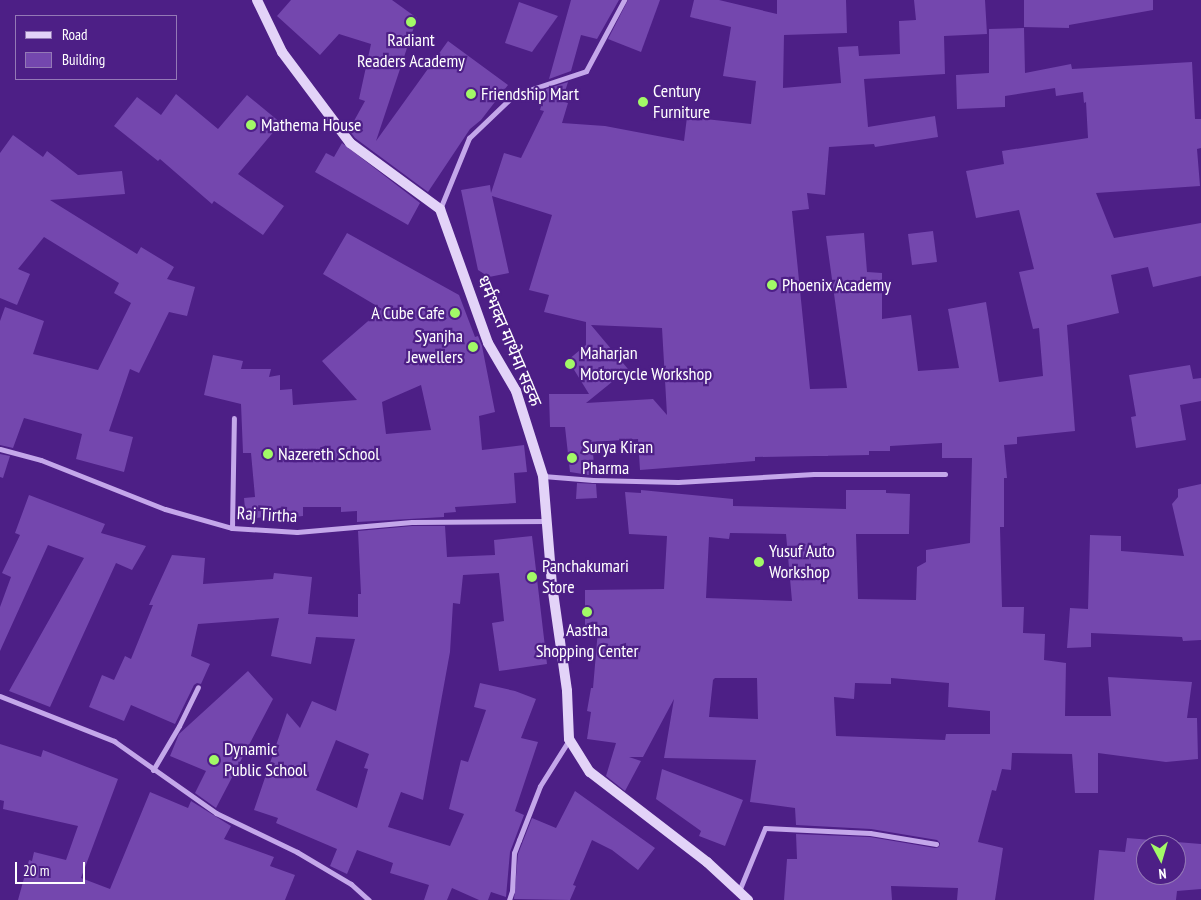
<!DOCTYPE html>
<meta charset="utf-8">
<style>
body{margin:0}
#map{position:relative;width:1201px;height:900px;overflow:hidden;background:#4d1f86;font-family:"PT Sans Narrow","Noto Sans Devanagari",sans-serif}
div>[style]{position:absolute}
.building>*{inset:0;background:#7447ae}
.street>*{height:5px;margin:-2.5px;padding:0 2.5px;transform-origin:2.5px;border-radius:2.5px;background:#c4a7ea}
.secondary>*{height:10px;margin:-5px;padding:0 5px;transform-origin:5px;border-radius:5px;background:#e3d3f8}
.dots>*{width:14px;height:14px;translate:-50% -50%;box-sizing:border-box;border:2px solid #4d1f86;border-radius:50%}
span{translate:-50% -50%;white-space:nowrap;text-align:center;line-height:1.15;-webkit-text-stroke:4.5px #4d1f86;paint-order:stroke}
.poi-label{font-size:18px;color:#fff}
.left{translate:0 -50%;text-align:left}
.right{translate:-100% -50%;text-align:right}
.street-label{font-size:18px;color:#fff}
.legend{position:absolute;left:15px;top:15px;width:162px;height:65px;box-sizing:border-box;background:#4d1f86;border:1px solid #9479b6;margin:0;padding:6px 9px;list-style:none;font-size:15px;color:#fff}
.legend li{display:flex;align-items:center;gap:10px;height:25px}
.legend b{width:25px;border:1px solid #9479b6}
.north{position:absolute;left:1136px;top:835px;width:50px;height:50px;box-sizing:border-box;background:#4d1f86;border:1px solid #9479b6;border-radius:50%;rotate:174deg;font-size:14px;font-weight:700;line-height:20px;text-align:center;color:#fff}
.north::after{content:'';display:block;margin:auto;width:18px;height:22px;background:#a2f967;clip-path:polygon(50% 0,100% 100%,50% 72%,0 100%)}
.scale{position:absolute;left:15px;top:862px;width:70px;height:22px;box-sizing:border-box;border:2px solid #fff;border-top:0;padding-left:6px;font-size:15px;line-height:18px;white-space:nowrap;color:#fff;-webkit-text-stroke:4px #4d1f86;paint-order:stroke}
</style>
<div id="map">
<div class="building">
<div style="clip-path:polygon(291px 0,392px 0,417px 18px,376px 141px,448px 41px,508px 85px,481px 120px,470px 129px,428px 192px,355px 138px,349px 130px,365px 101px,359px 99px,371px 44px,339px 34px,320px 55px,277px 16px)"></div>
<div style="clip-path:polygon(571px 0,619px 0,597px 39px,581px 35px,571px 71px,549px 79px)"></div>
<div style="clip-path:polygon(628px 0,660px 0,641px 52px,608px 39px)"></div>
<div style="clip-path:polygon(evenodd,694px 0,719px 0,777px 14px,777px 0,846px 0,847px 33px,784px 35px,783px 88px,841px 83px,838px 47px,858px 46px,859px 56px,900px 54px,899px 21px,916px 20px,914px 0,985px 0,987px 34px,944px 36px,945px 74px,864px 79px,868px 127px,935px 116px,938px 137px,875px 147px,874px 144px,829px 147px,825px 195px,807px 193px,809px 209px,792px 211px,810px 389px,847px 388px,826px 236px,864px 233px,867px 272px,882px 273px,882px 319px,911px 315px,918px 371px,959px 368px,948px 309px,986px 302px,999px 382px,1043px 376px,1039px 328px,1033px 329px,1019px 272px,1034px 269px,1019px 210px,976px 218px,966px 171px,1004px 164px,1002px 151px,1088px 138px,1086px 102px,1084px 103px,1083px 92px,1056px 96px,1055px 88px,1005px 96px,1005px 107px,957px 109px,956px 75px,989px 73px,989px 29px,1024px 28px,1025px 73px,1071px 64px,1072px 69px,1192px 62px,1195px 119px,1201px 119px,1201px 148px,1197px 149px,1200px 186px,1096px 193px,1114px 238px,1201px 223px,1201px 276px,1153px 287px,1148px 267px,1111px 275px,1119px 313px,1067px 325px,1075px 431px,1017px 437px,1017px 444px,1004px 445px,1007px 478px,1004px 478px,1004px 527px,1000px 527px,1002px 607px,1024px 607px,1023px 633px,1045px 634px,1044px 660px,1066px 663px,1065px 716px,1111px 716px,1108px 677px,1192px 682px,1187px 718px,1197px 718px,1198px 759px,1166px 762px,1098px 753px,1098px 793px,1075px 793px,1072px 754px,1012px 753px,1011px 770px,1002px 769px,996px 791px,992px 790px,978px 842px,1003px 848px,995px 900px,957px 900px,958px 888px,891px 886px,892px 900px,784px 900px,787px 859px,797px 859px,796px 834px,870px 837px,935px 848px,939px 847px,940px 843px,937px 840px,871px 829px,796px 825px,795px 808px,750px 802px,756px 760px,664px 758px,674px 699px,643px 757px,629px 757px,641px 761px,625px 791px,606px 776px,616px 743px,587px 739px,591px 712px,587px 711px,591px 688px,593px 688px,598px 630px,585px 630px,585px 590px,664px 589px,667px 536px,629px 534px,625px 492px,641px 493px,641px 490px,733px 499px,733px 506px,846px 509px,846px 490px,886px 490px,886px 493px,910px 494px,909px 534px,856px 534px,858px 599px,916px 600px,917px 567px,926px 562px,926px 550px,970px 543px,972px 458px,942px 458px,942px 443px,890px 446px,890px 451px,869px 451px,869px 455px,755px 457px,755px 461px,640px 470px,638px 439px,592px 442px,595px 476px,570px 472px,565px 427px,550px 427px,549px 394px,589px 394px,568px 360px,586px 345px,586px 322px,544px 312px,549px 295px,529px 290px,552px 215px,492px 196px,509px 273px,489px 277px,478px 270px,461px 190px,490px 185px,491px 193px,504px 153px,521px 158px,544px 111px,540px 110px,546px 89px,568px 82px,562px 101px,568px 103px,562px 123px,605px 126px,684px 141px,687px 117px,751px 124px,756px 81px,723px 76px,731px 27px,690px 17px,694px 0,591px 325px,662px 328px,667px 415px,653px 399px,586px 403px,628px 369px,591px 325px,694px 0,730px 533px,786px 534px,792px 601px,706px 598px,709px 537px,729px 539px,730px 533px,694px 0,715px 678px,757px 678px,758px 719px,709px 717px,713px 680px,715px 678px,694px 0,891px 678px,949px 683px,948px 707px,990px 711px,990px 734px,946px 734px,945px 740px,836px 736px,834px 697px,854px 699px,855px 683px,891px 684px,891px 678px)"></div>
<div style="clip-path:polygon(1024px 0,1153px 0,1153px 10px,1069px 25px,1069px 28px,1024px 27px)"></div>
<div style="clip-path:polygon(519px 2px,558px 16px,532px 52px,505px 43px)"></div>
<div style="clip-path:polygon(176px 94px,218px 129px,247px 95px,281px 123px,238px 174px,284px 206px,263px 235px,214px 201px,212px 204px,160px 159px,158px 161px,114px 126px,137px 97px,161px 115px)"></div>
<div style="clip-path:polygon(13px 135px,43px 157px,47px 151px,78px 175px,122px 171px,125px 194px,50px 200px,137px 254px,141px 247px,174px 267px,167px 279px,195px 287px,187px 316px,169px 312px,139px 373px,130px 369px,109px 431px,133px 437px,124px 472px,76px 459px,82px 434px,24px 418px,13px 448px,0 445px,0 321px,5px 307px,44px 321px,33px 354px,98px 370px,131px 303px,114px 293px,119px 283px,44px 237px,18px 269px,30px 274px,17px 305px,0 298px,0 153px)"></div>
<div style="clip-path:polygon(342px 143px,420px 203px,408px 225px,315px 172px,326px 153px,334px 157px)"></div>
<div style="clip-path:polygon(933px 231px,937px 262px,912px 265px,908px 234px)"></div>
<div style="clip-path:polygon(evenodd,347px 233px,459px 295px,475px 337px,478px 336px,482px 346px,495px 412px,479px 416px,482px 450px,524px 445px,527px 472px,514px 473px,516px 503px,455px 507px,456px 512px,444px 513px,444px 517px,357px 522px,357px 511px,341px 512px,341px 507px,303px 507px,303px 516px,283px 518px,283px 515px,246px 519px,244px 498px,255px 497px,251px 453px,243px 453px,241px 404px,204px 395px,213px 355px,243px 361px,241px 369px,271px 369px,269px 377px,280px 375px,280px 390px,292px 389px,293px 405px,357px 400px,322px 361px,382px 309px,323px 274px,347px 233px,421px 385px,431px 430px,386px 434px,382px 402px,421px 385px)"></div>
<div style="clip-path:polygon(1190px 365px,1193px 379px,1201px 378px,1201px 401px,1180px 405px,1186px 440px,1136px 448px,1131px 417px,1136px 416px,1129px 375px)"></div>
<div style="clip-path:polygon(0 454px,10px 456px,3px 478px,0 477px)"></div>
<div style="clip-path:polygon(577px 483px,596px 484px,597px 498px,576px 499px)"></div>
<div style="clip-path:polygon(1201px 484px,1201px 640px,1183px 641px,1182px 637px,1091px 633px,1091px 647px,1067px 648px,1070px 608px,1088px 609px,1090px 535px,1121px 536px,1121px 551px,1184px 556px,1172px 504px,1178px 497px,1178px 489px)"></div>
<div style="clip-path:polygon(29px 495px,105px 524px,101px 533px,146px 546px,132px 570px,116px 563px,50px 707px,9px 691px,84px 558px,48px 545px,0 651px,0 607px,11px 577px,2px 573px,20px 535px,15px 533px)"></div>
<div style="clip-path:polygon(evenodd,412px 526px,445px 526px,447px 557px,495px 555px,494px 540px,532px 536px,547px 664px,499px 671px,492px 623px,504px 621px,499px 573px,463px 575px,460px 604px,453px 603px,450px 652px,423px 800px,401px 792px,388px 827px,450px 846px,464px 814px,449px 809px,461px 760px,468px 762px,486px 710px,474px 707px,480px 683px,515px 691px,536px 699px,521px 738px,538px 742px,515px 811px,524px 815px,510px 852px,506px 897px,491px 892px,488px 900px,479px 900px,452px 888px,447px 900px,424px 900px,429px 885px,390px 873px,393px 863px,357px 850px,347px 874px,330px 866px,337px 849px,276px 823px,278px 818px,254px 810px,287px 713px,300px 728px,312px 701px,336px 711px,355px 639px,316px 637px,311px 664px,271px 656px,279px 618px,198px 624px,191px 656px,210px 664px,201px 684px,197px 683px,194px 685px,175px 724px,131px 705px,124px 721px,89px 707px,102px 675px,114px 680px,125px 656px,131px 659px,153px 605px,149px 605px,172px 555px,205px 558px,203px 584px,273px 579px,274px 573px,312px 577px,308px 614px,358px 617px,358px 594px,361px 594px,358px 531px,412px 526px,336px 740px,369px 754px,364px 768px,368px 769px,357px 808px,316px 790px,336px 740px)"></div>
<div style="clip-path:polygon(248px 671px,273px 699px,216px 808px,195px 793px,206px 771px,170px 756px,179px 734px)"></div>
<div style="clip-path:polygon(0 744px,41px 757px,43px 750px,118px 779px,81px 878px,110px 889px,150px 792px,188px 808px,191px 801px,231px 826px,224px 839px,274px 857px,270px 866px,295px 875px,285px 900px,18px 900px,29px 860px,32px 861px,34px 852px,66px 860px,78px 826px,3px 809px,4px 801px,0 800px)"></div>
<div style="clip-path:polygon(662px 769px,743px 800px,725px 846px,699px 836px,701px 831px,656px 799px)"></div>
<div style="clip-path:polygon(575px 791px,655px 848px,638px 870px,612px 850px,592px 840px,573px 885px,576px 886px,570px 900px,514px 899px,518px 854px,532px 818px,556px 828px)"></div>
<div style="clip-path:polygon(evenodd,1127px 838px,1201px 844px,1201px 889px,1177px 891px,1176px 900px,1094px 900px,1099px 850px,1125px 852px,1127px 838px,1146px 845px,1176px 845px,1176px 875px,1146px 875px,1146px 845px)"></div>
</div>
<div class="street">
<div style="left:440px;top:209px;width:77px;rotate:-67.8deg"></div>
<div style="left:469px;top:138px;width:62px;rotate:-43.7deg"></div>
<div style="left:514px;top:95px;width:76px;rotate:-18.4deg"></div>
<div style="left:586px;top:71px;width:81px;rotate:-61.8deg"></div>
<div style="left:0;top:449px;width:42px;rotate:15deg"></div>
<div style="left:41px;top:460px;width:133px;rotate:21.6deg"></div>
<div style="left:165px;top:509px;width:70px;rotate:15.8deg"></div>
<div style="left:232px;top:528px;width:65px;rotate:3.5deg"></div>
<div style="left:297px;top:532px;width:115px;rotate:-5deg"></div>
<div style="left:412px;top:522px;width:134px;rotate:-0.4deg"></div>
<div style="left:543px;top:476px;width:50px;rotate:4.6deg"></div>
<div style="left:593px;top:480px;width:85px;rotate:1.3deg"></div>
<div style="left:678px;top:482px;width:136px;rotate:-3.4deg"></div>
<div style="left:814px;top:474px;width:131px"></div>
<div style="left:232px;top:528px;width:110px;rotate:-89deg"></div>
<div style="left:0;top:696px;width:123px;rotate:21.5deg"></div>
<div style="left:114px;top:741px;width:125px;rotate:35.2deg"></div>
<div style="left:216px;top:813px;width:90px;rotate:25.7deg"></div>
<div style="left:297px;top:852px;width:63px;rotate:30.7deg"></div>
<div style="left:351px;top:884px;width:24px;rotate:42deg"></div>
<div style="left:153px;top:770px;width:51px;rotate:-59.4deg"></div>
<div style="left:179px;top:726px;width:43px;rotate:-64deg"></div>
<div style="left:739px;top:891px;width:68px;rotate:-67.6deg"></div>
<div style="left:765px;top:828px;width:105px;rotate:2.7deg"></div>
<div style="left:870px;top:833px;width:67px;rotate:9.5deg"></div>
<div style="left:509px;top:900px;width:9px;rotate:-72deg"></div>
<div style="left:512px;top:891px;width:38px;rotate:-87deg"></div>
<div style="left:514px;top:853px;width:14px;rotate:-69deg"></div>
<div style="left:519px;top:840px;width:58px;rotate:-68.7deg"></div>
<div style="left:540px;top:786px;width:54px;rotate:-57.8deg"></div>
</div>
<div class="secondary">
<div style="left:257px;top:0;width:58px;rotate:64.3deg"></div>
<div style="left:282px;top:52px;width:114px;rotate:53.2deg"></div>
<div style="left:350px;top:143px;width:112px;rotate:36.3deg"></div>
<div style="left:440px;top:209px;width:142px;rotate:70.3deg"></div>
<div style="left:488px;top:343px;width:56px;rotate:59.7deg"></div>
<div style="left:516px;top:391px;width:89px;rotate:72.4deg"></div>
<div style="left:543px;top:476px;width:109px;rotate:85.3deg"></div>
<div style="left:552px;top:585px;width:107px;rotate:81.9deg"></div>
<div style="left:567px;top:691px;width:48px;rotate:87.6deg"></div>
<div style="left:569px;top:739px;width:39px;rotate:58deg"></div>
<div style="left:590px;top:772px;width:148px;rotate:37.6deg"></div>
<div style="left:707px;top:862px;width:56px;rotate:42.8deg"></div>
</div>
<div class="dots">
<div style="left:411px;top:22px;background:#a2f967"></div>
<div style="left:471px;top:94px;background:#a2f967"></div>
<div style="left:643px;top:102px;background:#a2f967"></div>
<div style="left:251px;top:125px;background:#a2f967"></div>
<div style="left:772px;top:285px;background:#a2f967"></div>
<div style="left:455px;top:313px;background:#a2f967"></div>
<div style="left:473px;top:347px;background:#a2f967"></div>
<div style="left:570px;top:364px;background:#a2f967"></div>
<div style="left:268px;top:454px;background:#a2f967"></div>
<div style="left:572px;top:458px;background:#a2f967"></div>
<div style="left:759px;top:562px;background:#a2f967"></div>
<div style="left:532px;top:577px;background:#a2f967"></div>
<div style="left:587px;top:612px;background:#a2f967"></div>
<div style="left:214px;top:760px;background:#a2f967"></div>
</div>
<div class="poi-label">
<span style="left:411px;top:51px">Radiant<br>Readers Academy</span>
<span class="left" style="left:653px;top:102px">Century<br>Furniture</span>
<span class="left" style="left:481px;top:94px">Friendship Mart</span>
<span class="left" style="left:261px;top:125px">Mathema House</span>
<span class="left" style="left:782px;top:285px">Phoenix Academy</span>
<span class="right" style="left:445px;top:313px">A Cube Cafe</span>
<span class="right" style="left:463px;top:347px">Syanjha<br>Jewellers</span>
<span class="left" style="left:580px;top:364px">Maharjan<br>Motorcycle Workshop</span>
<span class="left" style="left:582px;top:458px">Surya Kiran<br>Pharma</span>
<span class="left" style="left:278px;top:454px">Nazereth School</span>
<span class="left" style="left:769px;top:562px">Yusuf Auto<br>Workshop</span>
<span class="left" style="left:542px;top:577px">Panchakumari<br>Store</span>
<span style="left:587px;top:641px">Aastha<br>Shopping Center</span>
<span class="left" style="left:224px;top:760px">Dynamic<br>Public School</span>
</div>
<div class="street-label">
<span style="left:509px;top:341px;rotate:67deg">धर्मभक्त माथेमा सडक</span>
<span style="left:267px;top:515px;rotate:3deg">Raj Tirtha</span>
</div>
<ul class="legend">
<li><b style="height:6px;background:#e3d3f8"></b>Road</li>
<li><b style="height:14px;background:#7447ae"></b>Building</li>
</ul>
<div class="north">N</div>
<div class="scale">20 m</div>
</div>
